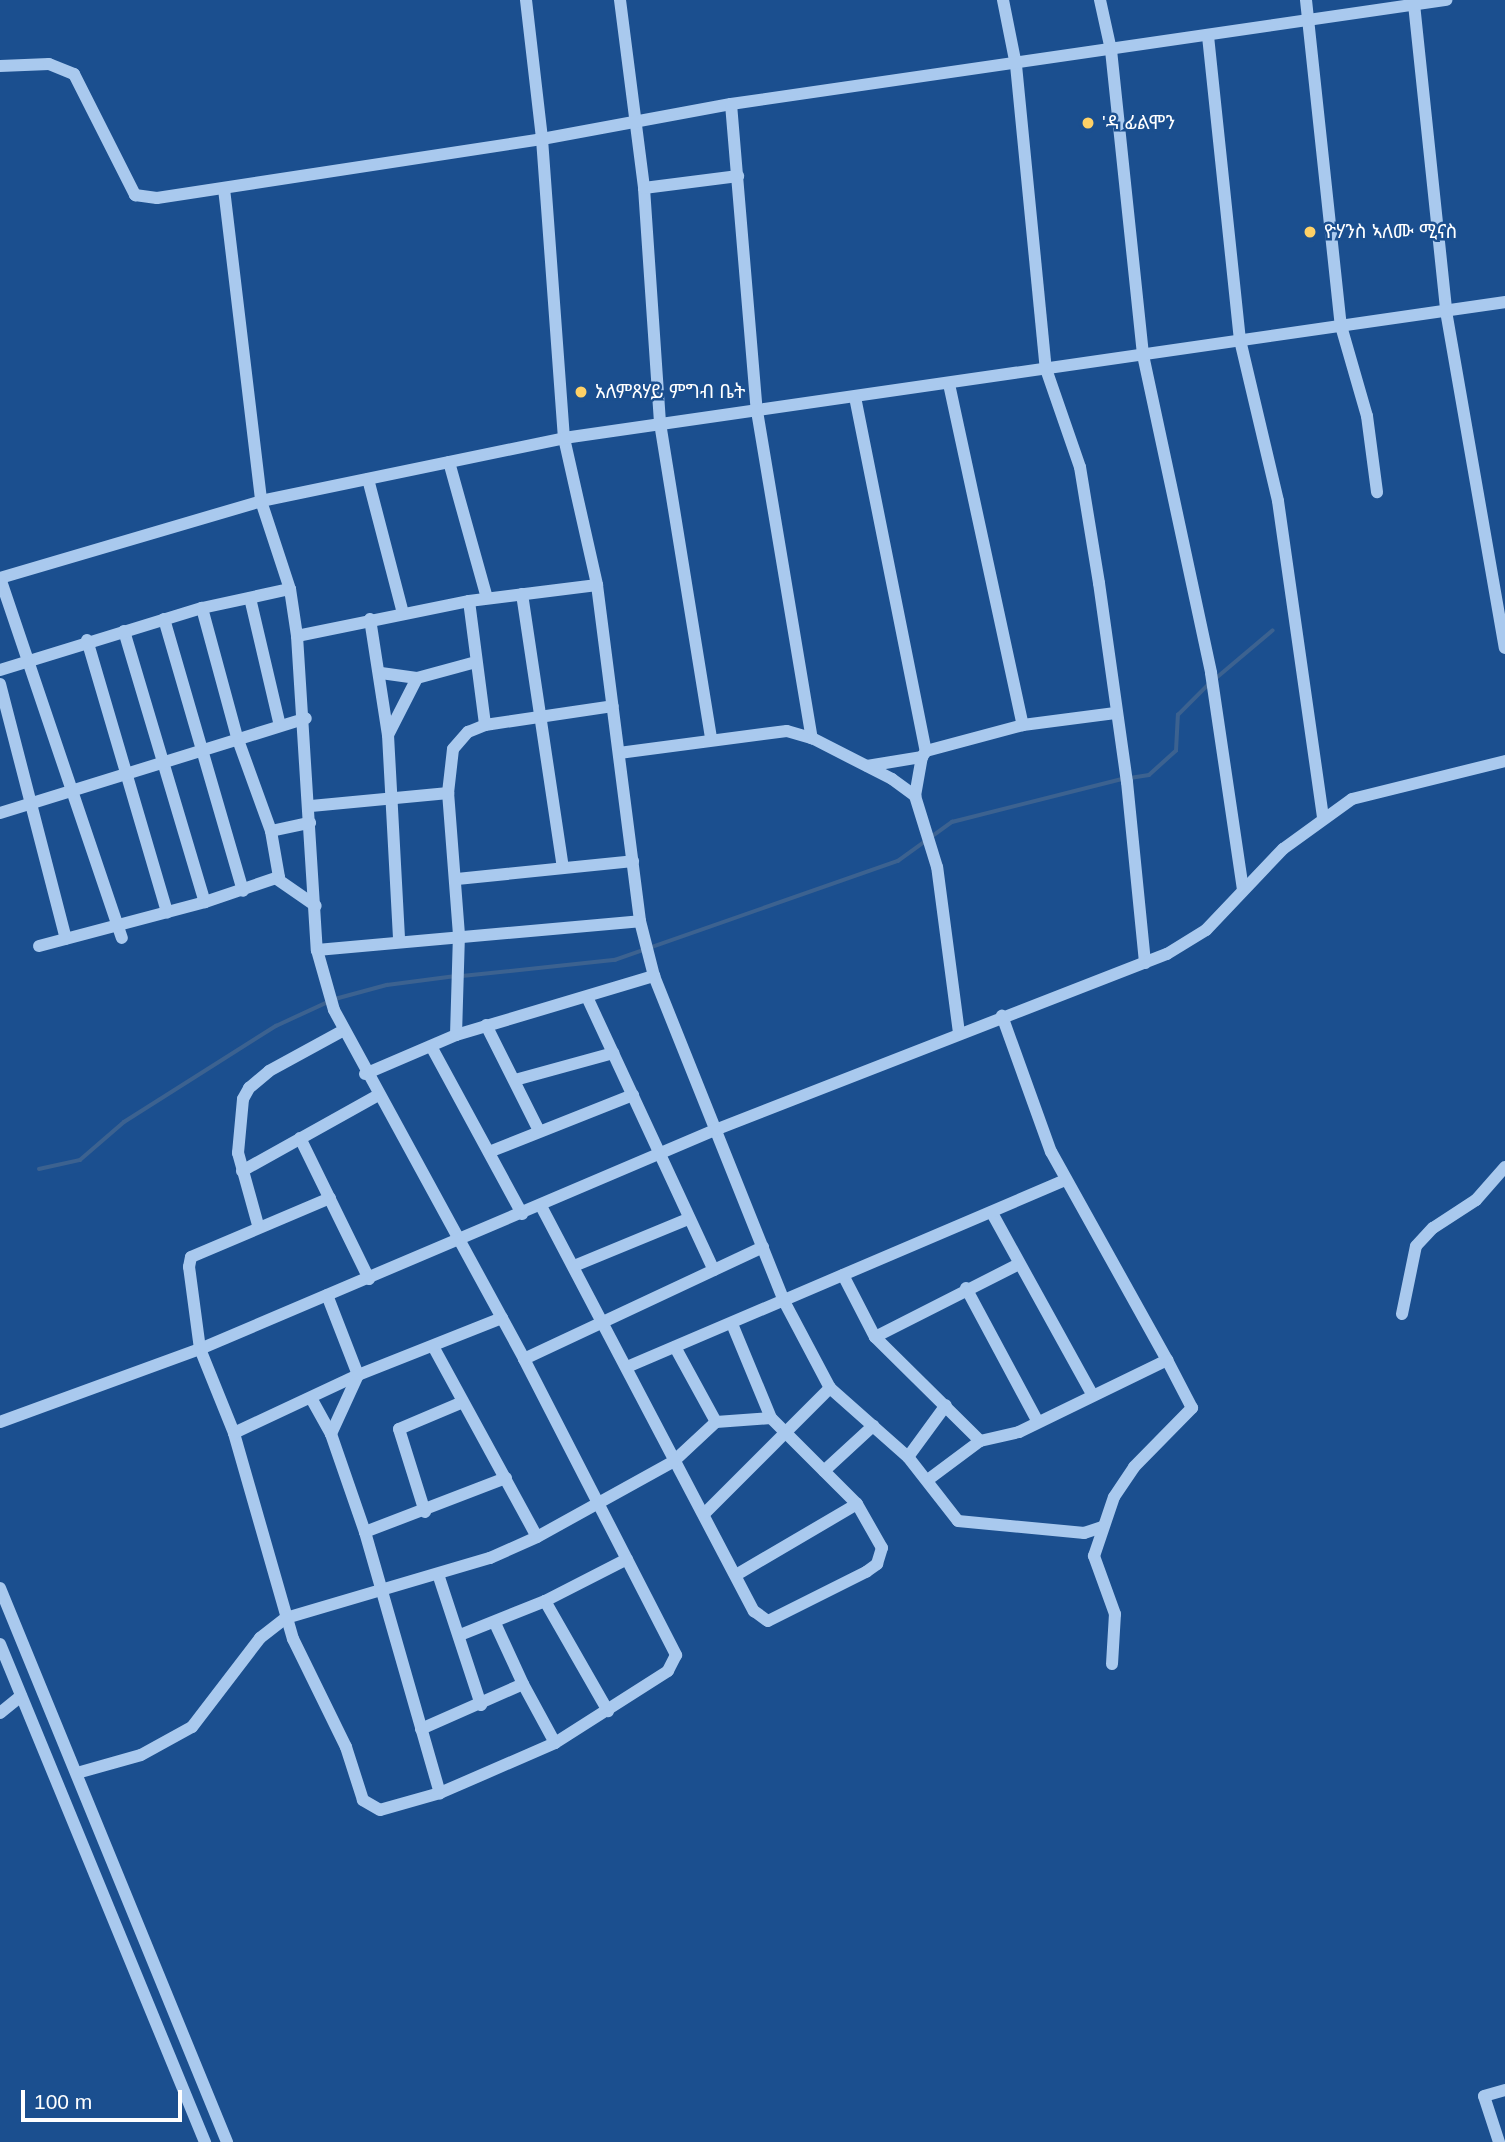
<!DOCTYPE html>
<meta charset="utf-8">
<style>
body{margin:0}
#map{position:relative;width:1505px;height:2142px;overflow:hidden;background:#1b4f8f;font-family:Arial,"Noto Sans Ethiopic",sans-serif}
div>[style]{position:absolute}
.stream>*{height:3.5px;margin:-1.75px;padding:0 1.75px;transform-origin:1.75px;border-radius:1.75px;background:#3c6290}
.minor>*{height:12px;margin:-6px;padding:0 6px;transform-origin:6px;border-radius:6px;background:#a9c9ee}
.dots>*{width:19px;height:19px;translate:-50% -50%;box-sizing:border-box;border:4px solid #1b4f8f;border-radius:50%}
span{translate:-50% -50%;white-space:nowrap;text-align:center;line-height:1.15;-webkit-text-stroke:5px #1b4f8f;paint-order:stroke}
.poi-label{font-size:19px;color:#fff}
.left{translate:0 -50%;text-align:left}
.scale{position:absolute;left:21px;top:2090px;width:161px;height:32px;box-sizing:border-box;border:4px solid #fff;border-top:0;padding-left:9px;font-size:21px;line-height:24px;white-space:nowrap;color:#fff;-webkit-text-stroke:5px #1b4f8f;paint-order:stroke}
</style>
<div id="map">
<div class="stream">
<div style="left:1215px;top:679px;width:75px;rotate:-40.1deg"></div>
<div style="left:1130px;top:778px;width:19px;rotate:-9deg"></div>
<div style="left:1149px;top:775px;width:36px;rotate:-42deg"></div>
<div style="left:1176px;top:751px;width:36px;rotate:-87deg"></div>
<div style="left:1178px;top:715px;width:44px;rotate:-45deg"></div>
<div style="left:462px;top:976px;width:154px;rotate:-6deg"></div>
<div style="left:615px;top:960px;width:300px;rotate:-19.3deg"></div>
<div style="left:898px;top:861px;width:67px;rotate:-35.8deg"></div>
<div style="left:952px;top:822px;width:175px;rotate:-14.2deg"></div>
<div style="left:335px;top:999px;width:54px;rotate:-15.1deg"></div>
<div style="left:387px;top:985px;width:69px;rotate:-7.5deg"></div>
<div style="left:39px;top:1169px;width:42px;rotate:-12.4deg"></div>
<div style="left:80px;top:1160px;width:58px;rotate:-40.8deg"></div>
<div style="left:124px;top:1122px;width:180px;rotate:-32.3deg"></div>
<div style="left:276px;top:1026px;width:57px;rotate:-24.8deg"></div>
</div>
<div class="minor">
<div style="left:526px;top:0;width:140px;rotate:83.4deg"></div>
<div style="left:542px;top:139px;width:300px;rotate:85.8deg"></div>
<div style="left:564px;top:438px;width:151px;rotate:77.3deg"></div>
<div style="left:597px;top:585px;width:339px;rotate:82.7deg"></div>
<div style="left:640px;top:921px;width:57px;rotate:75.7deg"></div>
<div style="left:654px;top:976px;width:352px;rotate:68.2deg"></div>
<div style="left:785px;top:1303px;width:96px;rotate:62.1deg"></div>
<div style="left:830px;top:1388px;width:104px;rotate:41.5deg"></div>
<div style="left:908px;top:1457px;width:81px;rotate:52deg"></div>
<div style="left:958px;top:1521px;width:127px;rotate:5.4deg"></div>
<div style="left:1084px;top:1533px;width:20px;rotate:-18deg"></div>
<div style="left:620px;top:0;width:190px;rotate:82.7deg"></div>
<div style="left:644px;top:188px;width:236px;rotate:86.1deg"></div>
<div style="left:660px;top:423px;width:319px;rotate:80.8deg"></div>
<div style="left:1003px;top:0;width:66px;rotate:78.7deg"></div>
<div style="left:1016px;top:65px;width:305px;rotate:84.4deg"></div>
<div style="left:1046px;top:369px;width:104px;rotate:70.9deg"></div>
<div style="left:1080px;top:467px;width:118px;rotate:80.7deg"></div>
<div style="left:1099px;top:583px;width:201px;rotate:82deg"></div>
<div style="left:1127px;top:782px;width:182px;rotate:84.3deg"></div>
<div style="left:1100px;top:0;width:51px;rotate:77.6deg"></div>
<div style="left:1111px;top:50px;width:307px;rotate:84deg"></div>
<div style="left:1143px;top:355px;width:325px;rotate:77.9deg"></div>
<div style="left:1211px;top:673px;width:219px;rotate:81.6deg"></div>
<div style="left:1306px;top:0;width:328px;rotate:83.9deg"></div>
<div style="left:1341px;top:326px;width:94px;rotate:73.9deg"></div>
<div style="left:1367px;top:416px;width:77px;rotate:82.5deg"></div>
<div style="left:1414px;top:4px;width:309px;rotate:84deg"></div>
<div style="left:1446px;top:311px;width:342px;rotate:80.1deg"></div>
<div style="left:1208px;top:36px;width:306px;rotate:84deg"></div>
<div style="left:1240px;top:340px;width:165px;rotate:76.7deg"></div>
<div style="left:1278px;top:501px;width:319px;rotate:81.9deg"></div>
<div style="left:0;top:66px;width:49px;rotate:-2.3deg"></div>
<div style="left:49px;top:64px;width:27px;rotate:22deg"></div>
<div style="left:74px;top:74px;width:136px;rotate:63.2deg"></div>
<div style="left:135px;top:195px;width:22px;rotate:8deg"></div>
<div style="left:157px;top:198px;width:389px;rotate:-8.7deg"></div>
<div style="left:542px;top:139px;width:192px;rotate:-10.5deg"></div>
<div style="left:731px;top:104px;width:723px;rotate:-8.28deg"></div>
<div style="left:731px;top:104px;width:308px;rotate:85.2deg"></div>
<div style="left:757px;top:411px;width:332px;rotate:80.5deg"></div>
<div style="left:644px;top:188px;width:95px;rotate:-7.3deg"></div>
<div style="left:224px;top:189px;width:314px;rotate:83.2deg"></div>
<div style="left:261px;top:501px;width:93px;rotate:71.8deg"></div>
<div style="left:290px;top:589px;width:48px;rotate:81.5deg"></div>
<div style="left:297px;top:636px;width:315px;rotate:86.4deg"></div>
<div style="left:317px;top:950px;width:62px;rotate:74.2deg"></div>
<div style="left:334px;top:1010px;width:397px;rotate:61.4deg"></div>
<div style="left:524px;top:1359px;width:333px;rotate:62.8deg"></div>
<div style="left:676px;top:1655px;width:18px;rotate:117deg"></div>
<div style="left:668px;top:1671px;width:134px;rotate:147.5deg"></div>
<div style="left:555px;top:1743px;width:125px;rotate:156.5deg"></div>
<div style="left:440px;top:1793px;width:62px;rotate:164.2deg"></div>
<div style="left:380px;top:1810px;width:20px;rotate:-150deg"></div>
<div style="left:363px;top:1800px;width:56px;rotate:-107.8deg"></div>
<div style="left:346px;top:1747px;width:120px;rotate:-116.1deg"></div>
<div style="left:293px;top:1639px;width:214px;rotate:-106deg"></div>
<div style="left:234px;top:1433px;width:91px;rotate:-112deg"></div>
<div style="left:200px;top:1349px;width:83px;rotate:-97.6deg"></div>
<div style="left:189px;top:1267px;width:10px;rotate:-79deg"></div>
<div style="left:191px;top:1257px;width:151px;rotate:-23deg"></div>
<div style="left:949px;top:384px;width:349px;rotate:77.8deg"></div>
<div style="left:855px;top:397px;width:361px;rotate:78.7deg"></div>
<div style="left:449px;top:462px;width:141px;rotate:74.4deg"></div>
<div style="left:368px;top:479px;width:138px;rotate:75.4deg"></div>
<div style="left:0;top:578px;width:272px;rotate:-16.4deg"></div>
<div style="left:261px;top:501px;width:309px;rotate:-11.7deg"></div>
<div style="left:564px;top:438px;width:951px;rotate:-8.22deg"></div>
<div style="left:0;top:578px;width:380px;rotate:71.3deg"></div>
<div style="left:522px;top:594px;width:276px;rotate:81.5deg"></div>
<div style="left:250px;top:598px;width:131px;rotate:76.8deg"></div>
<div style="left:469px;top:601px;width:125px;rotate:82.6deg"></div>
<div style="left:164px;top:619px;width:283px;rotate:73.8deg"></div>
<div style="left:370px;top:619px;width:117px;rotate:81.2deg"></div>
<div style="left:388px;top:735px;width:206px;rotate:86.9deg"></div>
<div style="left:124px;top:631px;width:283px;rotate:73.4deg"></div>
<div style="left:297px;top:636px;width:176px;rotate:-11.5deg"></div>
<div style="left:469px;top:601px;width:129px;rotate:-7.1deg"></div>
<div style="left:87px;top:640px;width:284px;rotate:73.6deg"></div>
<div style="left:0;top:670px;width:211px;rotate:-17.1deg"></div>
<div style="left:202px;top:608px;width:90px;rotate:-12.2deg"></div>
<div style="left:381px;top:673px;width:36px;rotate:8deg"></div>
<div style="left:0;top:684px;width:263px;rotate:75.5deg"></div>
<div style="left:388px;top:735px;width:64px;rotate:-63deg"></div>
<div style="left:417px;top:678px;width:61px;rotate:-15.2deg"></div>
<div style="left:619px;top:753px;width:169px;rotate:-7.5deg"></div>
<div style="left:787px;top:731px;width:26px;rotate:16deg"></div>
<div style="left:812px;top:738px;width:90px;rotate:27.1deg"></div>
<div style="left:892px;top:779px;width:29px;rotate:36deg"></div>
<div style="left:867px;top:766px;width:56px;rotate:-9.3deg"></div>
<div style="left:311px;top:806px;width:138px;rotate:-5.4deg"></div>
<div style="left:0;top:813px;width:320px;rotate:-17.2deg"></div>
<div style="left:271px;top:831px;width:40px;rotate:-12deg"></div>
<div style="left:277px;top:879px;width:47px;rotate:34.7deg"></div>
<div style="left:457px;top:879px;width:177px;rotate:-5.8deg"></div>
<div style="left:39px;top:946px;width:172px;rotate:-14.8deg"></div>
<div style="left:205px;top:902px;width:78px;rotate:-18.7deg"></div>
<div style="left:279px;top:877px;width:47px;rotate:-99.9deg"></div>
<div style="left:271px;top:831px;width:100px;rotate:-109.9deg"></div>
<div style="left:237px;top:737px;width:134px;rotate:-105.2deg"></div>
<div style="left:317px;top:950px;width:324px;rotate:-5.1deg"></div>
<div style="left:587px;top:997px;width:301px;rotate:65.1deg"></div>
<div style="left:486px;top:1025px;width:119px;rotate:63.4deg"></div>
<div style="left:959px;top:1033px;width:167px;rotate:-97.5deg"></div>
<div style="left:937px;top:867px;width:74px;rotate:-107.2deg"></div>
<div style="left:915px;top:796px;width:40px;rotate:-80deg"></div>
<div style="left:922px;top:757px;width:7px;rotate:-56deg"></div>
<div style="left:926px;top:751px;width:100px;rotate:-15deg"></div>
<div style="left:1023px;top:725px;width:93px;rotate:-7.4deg"></div>
<div style="left:456px;top:1035px;width:100px;rotate:-88.3deg"></div>
<div style="left:459px;top:935px;width:142px;rotate:-94.4deg"></div>
<div style="left:448px;top:793px;width:44px;rotate:-83.5deg"></div>
<div style="left:453px;top:749px;width:23px;rotate:-49deg"></div>
<div style="left:468px;top:732px;width:18px;rotate:-22deg"></div>
<div style="left:485px;top:725px;width:129px;rotate:-8.4deg"></div>
<div style="left:432px;top:1048px;width:189px;rotate:61.5deg"></div>
<div style="left:365px;top:1074px;width:99px;rotate:-23.2deg"></div>
<div style="left:456px;top:1035px;width:207px;rotate:-16.6deg"></div>
<div style="left:515px;top:1080px;width:102px;rotate:-15.4deg"></div>
<div style="left:300px;top:1138px;width:157px;rotate:63.9deg"></div>
<div style="left:489px;top:1152px;width:155px;rotate:-21.6deg"></div>
<div style="left:242px;top:1171px;width:154px;rotate:-29.1deg"></div>
<div style="left:541px;top:1206px;width:458px;rotate:62.3deg"></div>
<div style="left:754px;top:1611px;width:17px;rotate:36deg"></div>
<div style="left:768px;top:1621px;width:110px;rotate:-26.6deg"></div>
<div style="left:866px;top:1572px;width:14px;rotate:-36deg"></div>
<div style="left:877px;top:1564px;width:17px;rotate:-73deg"></div>
<div style="left:882px;top:1548px;width:51px;rotate:-119.6deg"></div>
<div style="left:857px;top:1504px;width:122px;rotate:-135deg"></div>
<div style="left:771px;top:1418px;width:102px;rotate:-112.5deg"></div>
<div style="left:992px;top:1213px;width:207px;rotate:61.1deg"></div>
<div style="left:258px;top:1225px;width:75px;rotate:-105.5deg"></div>
<div style="left:238px;top:1153px;width:54px;rotate:-84.7deg"></div>
<div style="left:243px;top:1099px;width:13px;rotate:-61deg"></div>
<div style="left:249px;top:1088px;width:26px;rotate:-40deg"></div>
<div style="left:269px;top:1071px;width:83px;rotate:-28.7deg"></div>
<div style="left:574px;top:1266px;width:123px;rotate:-22.4deg"></div>
<div style="left:843px;top:1275px;width:70px;rotate:62.7deg"></div>
<div style="left:875px;top:1337px;width:148px;rotate:44.7deg"></div>
<div style="left:966px;top:1288px;width:152px;rotate:61.8deg"></div>
<div style="left:327px;top:1295px;width:86px;rotate:68.8deg"></div>
<div style="left:358px;top:1375px;width:65px;rotate:114.6deg"></div>
<div style="left:1402px;top:1314px;width:69px;rotate:-78.4deg"></div>
<div style="left:1416px;top:1246px;width:25px;rotate:-47deg"></div>
<div style="left:1433px;top:1228px;width:51px;rotate:-33.1deg"></div>
<div style="left:1476px;top:1200px;width:44px;rotate:-48.7deg"></div>
<div style="left:875px;top:1337px;width:161px;rotate:-26.9deg"></div>
<div style="left:675px;top:1347px;width:85px;rotate:61.3deg"></div>
<div style="left:434px;top:1348px;width:215px;rotate:61.4deg"></div>
<div style="left:524px;top:1359px;width:264px;rotate:-25.1deg"></div>
<div style="left:627px;top:1367px;width:477px;rotate:-23.1deg"></div>
<div style="left:311px;top:1398px;width:41px;rotate:60.9deg"></div>
<div style="left:331px;top:1434px;width:104px;rotate:70.9deg"></div>
<div style="left:365px;top:1532px;width:272px;rotate:74deg"></div>
<div style="left:0;top:1422px;width:213px;rotate:-20.1deg"></div>
<div style="left:200px;top:1349px;width:560px;rotate:-23.04deg"></div>
<div style="left:715px;top:1130px;width:485px;rotate:-21.3deg"></div>
<div style="left:1167px;top:954px;width:46px;rotate:-31.6deg"></div>
<div style="left:1206px;top:930px;width:112px;rotate:-46.5deg"></div>
<div style="left:1283px;top:849px;width:85px;rotate:-35.9deg"></div>
<div style="left:1352px;top:799px;width:158px;rotate:-13.9deg"></div>
<div style="left:234px;top:1433px;width:137px;rotate:-25.1deg"></div>
<div style="left:358px;top:1375px;width:155px;rotate:-21.6deg"></div>
<div style="left:908px;top:1457px;width:64px;rotate:-53.8deg"></div>
<div style="left:824px;top:1471px;width:67px;rotate:-42.6deg"></div>
<div style="left:929px;top:1479px;width:64px;rotate:-36.7deg"></div>
<div style="left:980px;top:1441px;width:40px;rotate:-13deg"></div>
<div style="left:1019px;top:1432px;width:165px;rotate:-25.9deg"></div>
<div style="left:1167px;top:1360px;width:238px;rotate:-119.1deg"></div>
<div style="left:1051px;top:1152px;width:145px;rotate:-109.8deg"></div>
<div style="left:425px;top:1512px;width:87px;rotate:-107.4deg"></div>
<div style="left:399px;top:1429px;width:69px;rotate:-22.9deg"></div>
<div style="left:705px;top:1513px;width:177px;rotate:-45deg"></div>
<div style="left:365px;top:1532px;width:151px;rotate:-21deg"></div>
<div style="left:438px;top:1574px;width:138px;rotate:71.8deg"></div>
<div style="left:736px;top:1575px;width:140px;rotate:-30.4deg"></div>
<div style="left:0;top:1588px;width:599px;rotate:67.72deg"></div>
<div style="left:545px;top:1601px;width:127px;rotate:60.2deg"></div>
<div style="left:460px;top:1635px;width:92px;rotate:-21.8deg"></div>
<div style="left:545px;top:1601px;width:92px;rotate:-27.1deg"></div>
<div style="left:0;top:1644px;width:539px;rotate:67.63deg"></div>
<div style="left:1112px;top:1664px;width:50px;rotate:-86.6deg"></div>
<div style="left:1115px;top:1614px;width:62px;rotate:-109.9deg"></div>
<div style="left:1094px;top:1556px;width:62px;rotate:-71.3deg"></div>
<div style="left:1114px;top:1497px;width:36px;rotate:-56deg"></div>
<div style="left:1134px;top:1467px;width:83px;rotate:-45.5deg"></div>
<div style="left:1192px;top:1408px;width:54px;rotate:-117.5deg"></div>
<div style="left:523px;top:1684px;width:67px;rotate:61.5deg"></div>
<div style="left:0;top:1713px;width:27px;rotate:-39deg"></div>
<div style="left:421px;top:1729px;width:111px;rotate:-23.8deg"></div>
<div style="left:523px;top:1684px;width:67px;rotate:-114.7deg"></div>
<div style="left:77px;top:1773px;width:66px;rotate:-15.7deg"></div>
<div style="left:141px;top:1755px;width:58px;rotate:-28.8deg"></div>
<div style="left:192px;top:1727px;width:112px;rotate:-52.6deg"></div>
<div style="left:260px;top:1638px;width:33px;rotate:-38deg"></div>
<div style="left:286px;top:1618px;width:213px;rotate:-16.4deg"></div>
<div style="left:490px;top:1558px;width:51px;rotate:-24.1deg"></div>
<div style="left:537px;top:1537px;width:157px;rotate:-29deg"></div>
<div style="left:674px;top:1461px;width:57px;rotate:-42.9deg"></div>
<div style="left:716px;top:1422px;width:55px;rotate:-4.2deg"></div>
<div style="left:1499px;top:2142px;width:48px;rotate:-108.1deg"></div>
<div style="left:1484px;top:2096px;width:22px;rotate:-16deg"></div>
</div>
<div class="dots">
<div style="left:1088px;top:123px;background:#ffd166"></div>
<div style="left:1310px;top:232px;background:#ffd166"></div>
<div style="left:581px;top:392px;background:#ffd166"></div>
</div>
<div class="poi-label">
<span class="left" style="left:1102px;top:123px">'ዳ ፊልሞን</span>
<span class="left" style="left:1324px;top:232px">ዮሃንስ ኣለሙ ሚናስ</span>
<span class="left" style="left:595px;top:392px">አለምጸሃይ ምግብ ቤት</span>
</div>
<div class="scale">100 m</div>
</div>
